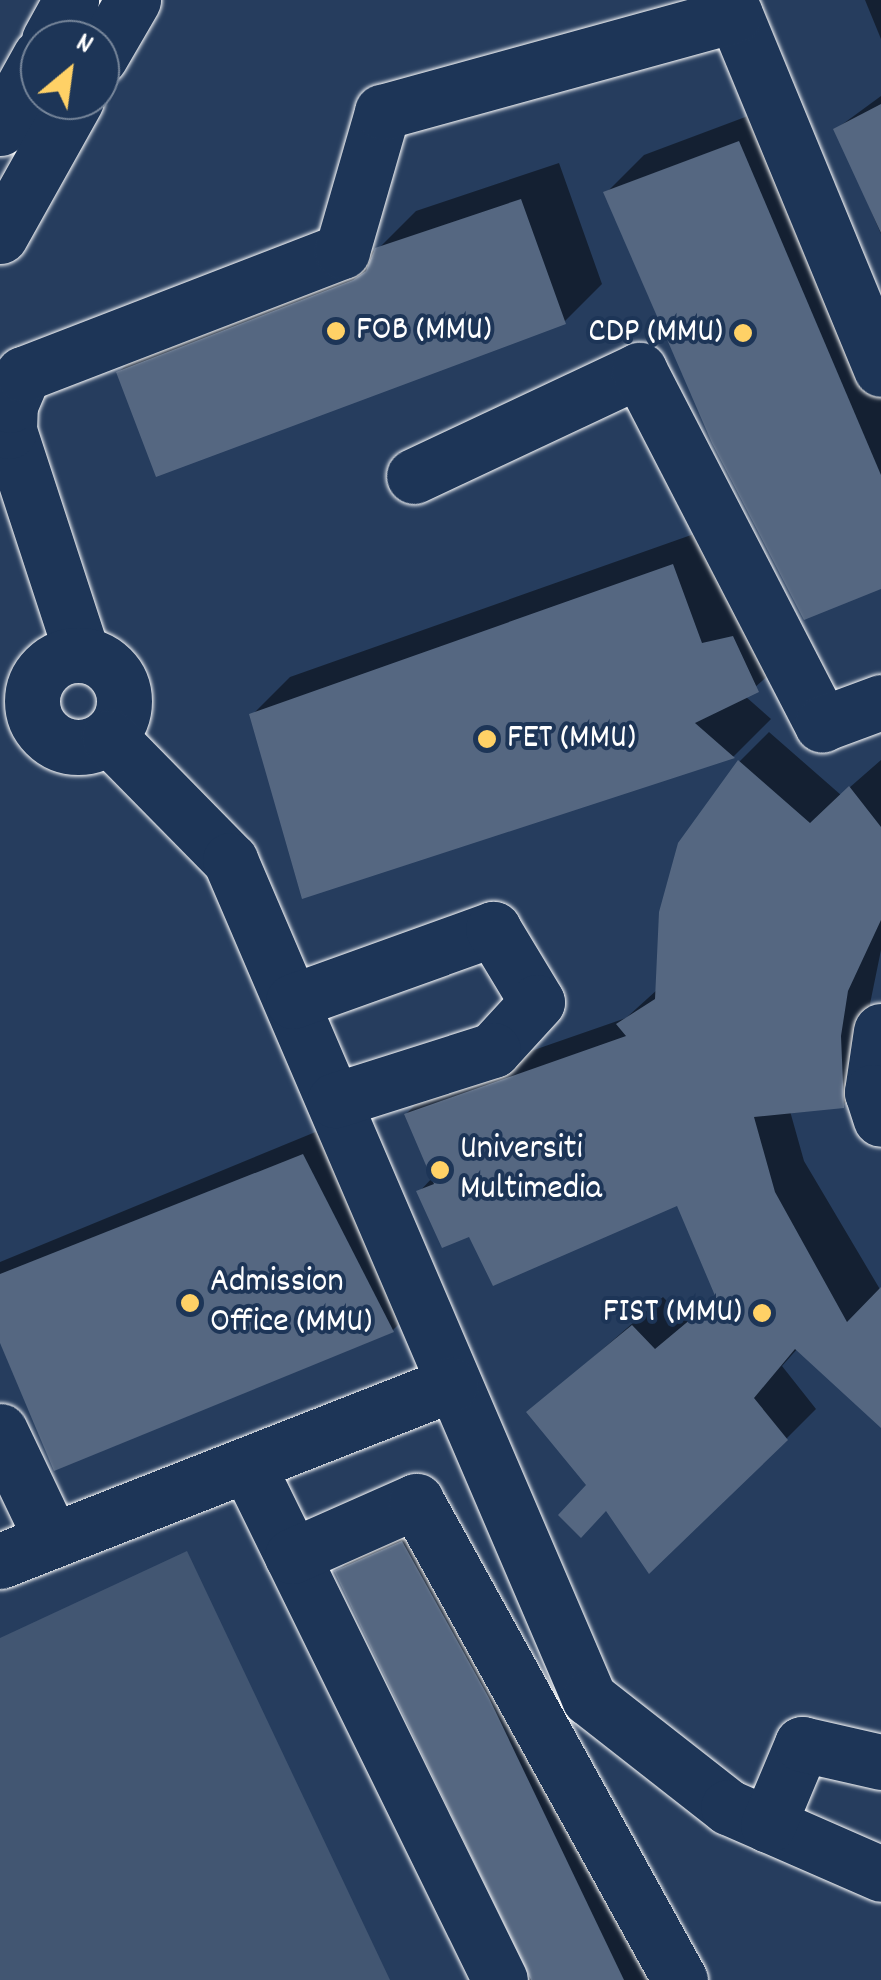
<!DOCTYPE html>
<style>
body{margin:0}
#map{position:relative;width:881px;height:1980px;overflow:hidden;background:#263d5e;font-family:Dekko,sans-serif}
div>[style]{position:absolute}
.green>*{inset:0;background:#425672}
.shadow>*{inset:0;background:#0007}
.building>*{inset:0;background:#556781}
.roads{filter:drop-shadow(0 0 2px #fff) drop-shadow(0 0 2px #fff)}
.minor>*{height:55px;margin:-27.5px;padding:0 27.5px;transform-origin:27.5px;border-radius:27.5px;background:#1d3557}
.minor>.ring{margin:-27.5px;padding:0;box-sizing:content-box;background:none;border:55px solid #1d3557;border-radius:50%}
.dots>*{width:28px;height:28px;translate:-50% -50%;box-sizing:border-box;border:5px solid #1d3557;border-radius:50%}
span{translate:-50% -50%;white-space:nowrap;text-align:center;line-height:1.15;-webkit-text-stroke:8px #1d3557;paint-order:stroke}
.poi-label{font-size:35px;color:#fff}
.left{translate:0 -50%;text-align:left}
.right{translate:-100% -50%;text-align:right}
.north{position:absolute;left:20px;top:20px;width:100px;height:100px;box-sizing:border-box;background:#1d3557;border:2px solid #77869a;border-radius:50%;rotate:29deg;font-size:28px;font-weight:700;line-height:40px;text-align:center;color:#fff}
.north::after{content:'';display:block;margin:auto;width:35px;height:45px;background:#ffd166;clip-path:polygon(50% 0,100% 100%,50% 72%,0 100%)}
</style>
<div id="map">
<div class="green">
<div style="clip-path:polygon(187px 1551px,390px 1980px,0 1980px,0 1638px)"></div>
</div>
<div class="shadow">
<div style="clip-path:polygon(865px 0,881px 0,881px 39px)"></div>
<div style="clip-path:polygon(881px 96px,881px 234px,836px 129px)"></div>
<div style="clip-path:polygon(777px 105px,881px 350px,881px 587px,606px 193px,644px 155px)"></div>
<div style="clip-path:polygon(559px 163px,602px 284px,564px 322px,119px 372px,157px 334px,378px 249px,416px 211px)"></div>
<div style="clip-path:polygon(711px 528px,795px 652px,745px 696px,771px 719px,734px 756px,304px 896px,252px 715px,290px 677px)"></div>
<div style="clip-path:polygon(769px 732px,841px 795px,881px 760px,881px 950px,870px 1004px,873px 1075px,843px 1105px,790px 1111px,804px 1161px,881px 1291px,881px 1421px,798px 1348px,782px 1366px,816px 1409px,786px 1439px,590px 1485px,530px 1412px,663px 1297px,686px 1321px,717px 1295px,679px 1203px,471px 1234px,419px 1192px,433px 1177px,406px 1114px,436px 1084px,626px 1018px,658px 989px,739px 762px)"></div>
<div style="clip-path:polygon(335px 1124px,424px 1299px,393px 1330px,55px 1468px,0 1336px,0 1262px)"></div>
<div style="clip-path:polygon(421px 1525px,650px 1980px,529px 1980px,531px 1966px,337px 1572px,355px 1554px)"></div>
</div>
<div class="building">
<div style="clip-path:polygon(881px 104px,881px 233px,833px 129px)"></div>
<div style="clip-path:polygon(739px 141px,881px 475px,881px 589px,804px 620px,712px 443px,603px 192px)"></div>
<div style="clip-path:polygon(521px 199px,566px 324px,156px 477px,116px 372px,353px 280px,366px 271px,375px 248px)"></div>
<div style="clip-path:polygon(673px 564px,702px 643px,733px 636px,759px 692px,695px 723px,735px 758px,302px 899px,249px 714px)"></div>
<div style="clip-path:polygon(738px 760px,810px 823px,849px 786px,881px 827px,881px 920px,848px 991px,841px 1036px,844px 1108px,754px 1117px,775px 1192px,847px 1322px,881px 1287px,881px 1428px,795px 1349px,754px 1398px,788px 1440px,649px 1574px,606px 1511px,581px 1538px,558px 1515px,586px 1485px,526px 1412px,632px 1325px,655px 1349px,716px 1298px,677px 1206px,493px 1286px,469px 1237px,442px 1248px,416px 1191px,434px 1184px,404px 1114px,626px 1036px,616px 1024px,655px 999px,659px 912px,678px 843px)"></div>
<div style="clip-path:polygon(303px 1154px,394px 1332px,54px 1471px,0 1343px,0 1274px)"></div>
<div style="clip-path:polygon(402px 1541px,489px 1698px,624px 1980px,531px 1980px,334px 1571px)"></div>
</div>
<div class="roads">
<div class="minor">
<div style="left:729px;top:0;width:399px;rotate:67.6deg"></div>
<div style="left:49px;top:40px;width:46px;rotate:-61.2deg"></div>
<div style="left:100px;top:57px;width:66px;rotate:-59.9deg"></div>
<div style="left:0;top:128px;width:82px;rotate:-60.9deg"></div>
<div style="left:0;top:236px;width:156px;rotate:-60.8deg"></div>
<div style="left:414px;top:476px;width:249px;rotate:-25.2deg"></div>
<div style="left:639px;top:370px;width:399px;rotate:62.7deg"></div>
<div style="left:822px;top:724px;width:63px;rotate:-20.4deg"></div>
<div style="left:82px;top:654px;width:235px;rotate:-108.1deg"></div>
<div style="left:9px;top:431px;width:26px;rotate:-88deg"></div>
<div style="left:10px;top:405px;width:34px;rotate:-67deg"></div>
<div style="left:23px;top:374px;width:342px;rotate:-21.1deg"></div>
<div style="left:342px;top:251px;width:145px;rotate:-73.9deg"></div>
<div style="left:382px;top:112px;width:366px;rotate:-15.4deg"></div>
<div class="ring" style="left:32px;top:655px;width:37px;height:37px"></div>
<div style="left:109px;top:737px;width:173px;rotate:45.5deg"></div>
<div style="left:230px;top:860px;width:912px;rotate:66.81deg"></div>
<div style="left:589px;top:1698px;width:177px;rotate:38.1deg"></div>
<div style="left:728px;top:1807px;width:167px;rotate:23.6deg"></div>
<div style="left:293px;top:1001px;width:213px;rotate:-19.8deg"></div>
<div style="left:493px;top:929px;width:85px;rotate:58.9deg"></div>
<div style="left:537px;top:1002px;width:65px;rotate:132.5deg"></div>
<div style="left:493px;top:1050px;width:166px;rotate:162.4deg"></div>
<div style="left:881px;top:1031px;width:62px;rotate:98.4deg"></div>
<div style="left:872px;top:1092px;width:28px;rotate:72deg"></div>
<div style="left:0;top:1431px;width:119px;rotate:64.5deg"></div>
<div style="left:248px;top:1466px;width:572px;rotate:63.88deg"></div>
<div style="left:292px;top:1556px;width:136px;rotate:-23.9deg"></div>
<div style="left:416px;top:1501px;width:547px;rotate:61.14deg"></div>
<div style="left:0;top:1561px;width:484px;rotate:-21.4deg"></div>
<div style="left:768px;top:1825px;width:88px;rotate:-67.2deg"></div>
<div style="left:802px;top:1744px;width:81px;rotate:12.8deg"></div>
</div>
</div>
<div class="dots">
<div style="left:336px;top:331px;background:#ffd166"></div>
<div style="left:743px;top:333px;background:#ffd166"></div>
<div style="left:487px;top:739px;background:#ffd166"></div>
<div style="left:440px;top:1170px;background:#ffd166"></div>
<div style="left:190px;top:1303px;background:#ffd166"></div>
<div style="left:762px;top:1313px;background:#ffd166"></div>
</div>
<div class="poi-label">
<span class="left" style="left:356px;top:331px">FOB (MMU)</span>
<span class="right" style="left:723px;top:333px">CDP (MMU)</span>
<span class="left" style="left:507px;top:739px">FET (MMU)</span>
<span class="left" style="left:460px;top:1170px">Universiti<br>Multimedia</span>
<span class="left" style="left:210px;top:1303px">Admission<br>Office (MMU)</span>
<span class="right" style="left:742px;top:1313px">FIST (MMU)</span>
</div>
<div class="north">N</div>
</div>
